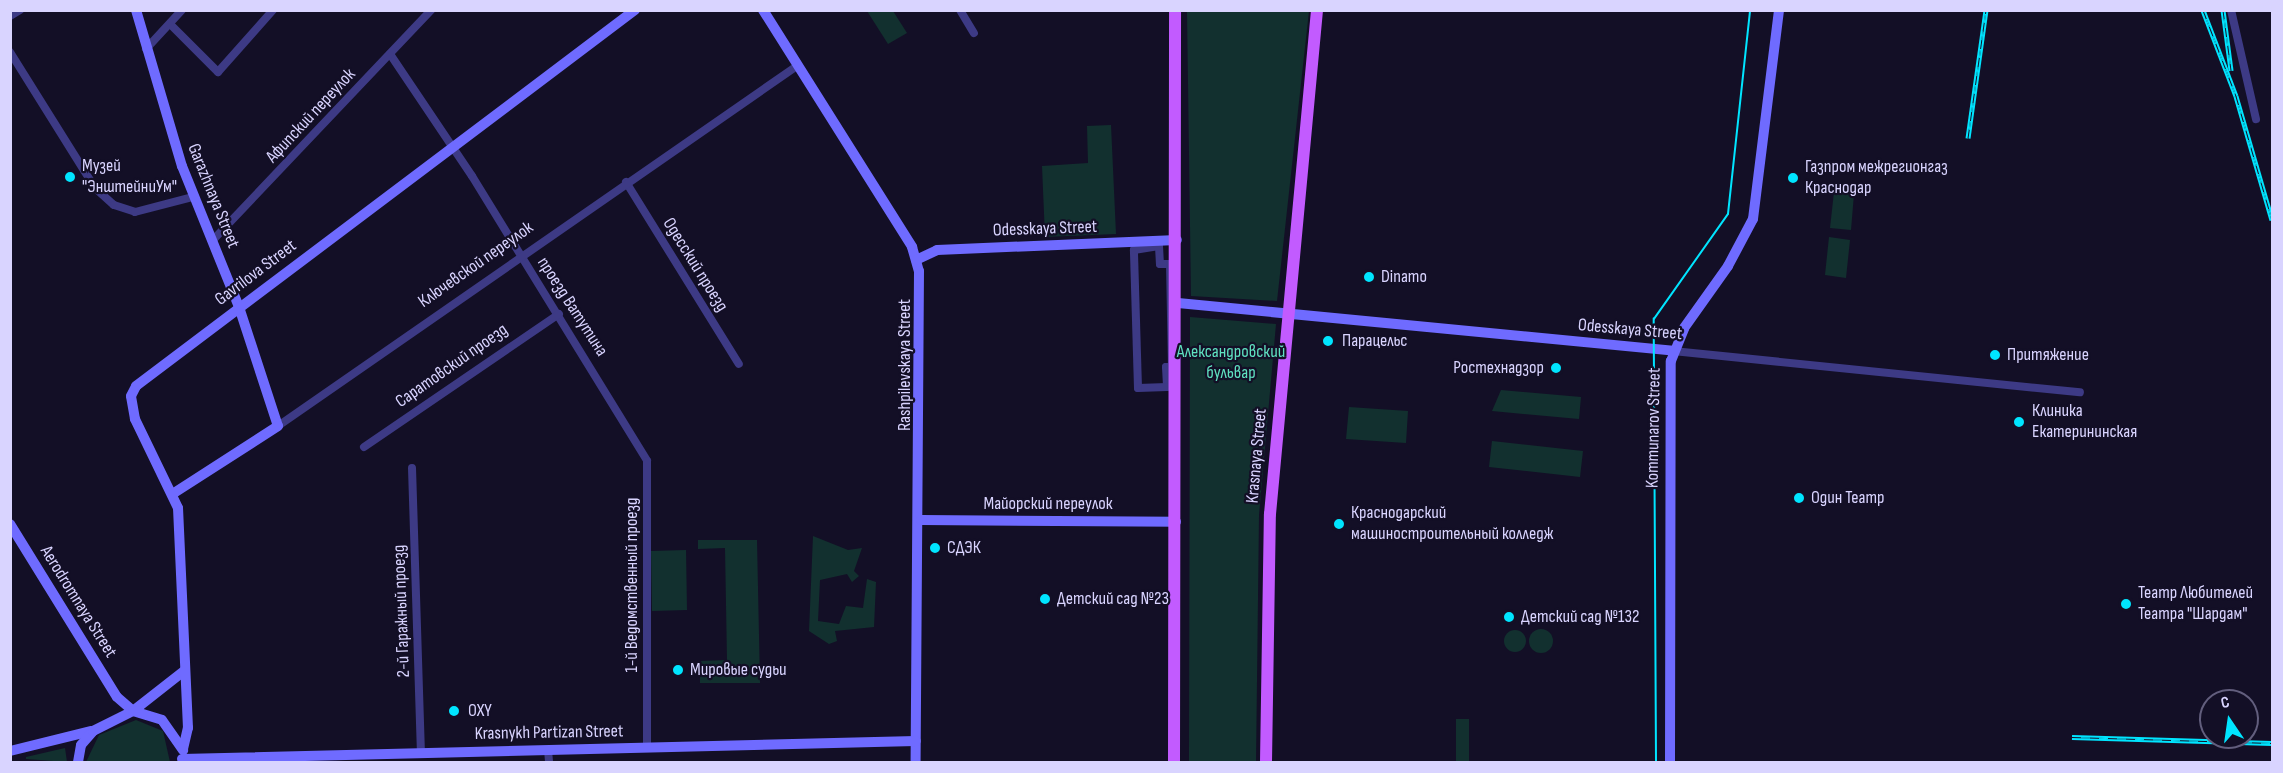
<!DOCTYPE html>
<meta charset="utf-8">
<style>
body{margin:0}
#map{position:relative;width:2283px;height:773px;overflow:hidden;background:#130f26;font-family:"Sofia Sans Condensed",sans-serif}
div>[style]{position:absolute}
.green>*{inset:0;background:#12302f}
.round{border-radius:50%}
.street>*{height:8px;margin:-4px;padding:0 4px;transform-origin:4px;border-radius:4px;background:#3d3a85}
.secondary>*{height:10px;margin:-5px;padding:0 5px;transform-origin:5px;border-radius:5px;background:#6f6bff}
.primary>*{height:12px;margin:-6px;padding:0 6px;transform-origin:6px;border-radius:6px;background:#c25bff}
.tram>*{height:1.5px;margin:-0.75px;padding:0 0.75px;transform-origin:0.75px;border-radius:0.75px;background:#00e5ff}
.rail>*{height:5px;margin-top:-2.5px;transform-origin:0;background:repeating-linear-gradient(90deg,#130f26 0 9px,#00e5ff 0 18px);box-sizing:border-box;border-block:2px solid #00e5ff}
.dots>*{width:16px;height:16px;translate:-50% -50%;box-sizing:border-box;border:3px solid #130f26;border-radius:50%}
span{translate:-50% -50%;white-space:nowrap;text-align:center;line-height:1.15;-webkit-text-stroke:4.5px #130f26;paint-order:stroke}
.street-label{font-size:18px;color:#d9d4ff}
.poi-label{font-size:18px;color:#d9d4ff}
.left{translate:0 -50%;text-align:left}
.right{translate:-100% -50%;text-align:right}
.park-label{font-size:18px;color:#5fe0c0}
.frame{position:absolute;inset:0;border:12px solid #d9d4ff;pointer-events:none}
.north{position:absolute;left:2199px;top:689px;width:60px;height:60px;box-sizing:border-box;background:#130f26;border:2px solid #625e7d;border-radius:50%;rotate:347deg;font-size:16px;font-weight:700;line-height:24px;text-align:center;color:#d9d4ff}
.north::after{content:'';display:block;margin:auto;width:21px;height:27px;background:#00e5ff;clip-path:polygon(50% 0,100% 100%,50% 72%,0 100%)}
</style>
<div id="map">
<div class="green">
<div style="clip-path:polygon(867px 11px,893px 11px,907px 33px,888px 44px)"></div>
<div style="clip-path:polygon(1187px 11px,1309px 11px,1277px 301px,1191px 296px)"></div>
<div style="clip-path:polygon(1111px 125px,1116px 234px,1045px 237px,1042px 166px,1088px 163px,1087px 126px)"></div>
<div style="clip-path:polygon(1834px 192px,1854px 194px,1851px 230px,1830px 228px)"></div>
<div style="clip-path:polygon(1829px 237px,1850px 240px,1846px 278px,1825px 275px)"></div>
<div style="clip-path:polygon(1190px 317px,1276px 324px,1259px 515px,1256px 762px,1189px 762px)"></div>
<div style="clip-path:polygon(1501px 390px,1581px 397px,1579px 419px,1492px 411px)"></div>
<div style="clip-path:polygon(1349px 407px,1408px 411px,1406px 443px,1346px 439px)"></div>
<div style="clip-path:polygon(1492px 441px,1583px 451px,1580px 477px,1489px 467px)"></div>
<div style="clip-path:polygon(813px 536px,848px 550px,862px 548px,854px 571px,859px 576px,852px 582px,847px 574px,820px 580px,818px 621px,839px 624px,846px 606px,863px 608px,867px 579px,876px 582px,874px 627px,835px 631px,837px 641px,829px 644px,809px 631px)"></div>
<div style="clip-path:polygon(698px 540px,757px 540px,760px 683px,700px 683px,700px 661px,727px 660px,725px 548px,698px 549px)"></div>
<div style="clip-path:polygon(686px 550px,687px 610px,652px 611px,651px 551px)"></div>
<div class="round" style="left:1529px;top:629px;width:24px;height:24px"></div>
<div class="round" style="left:1504px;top:630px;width:22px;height:22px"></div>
<div style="clip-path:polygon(1456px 719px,1469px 719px,1469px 762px,1456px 762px)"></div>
<div style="clip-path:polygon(136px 720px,163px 731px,170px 762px,86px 762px,99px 735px)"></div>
<div style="clip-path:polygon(65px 748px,67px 762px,26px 759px,26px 757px)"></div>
</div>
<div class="street">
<div style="left:960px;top:10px;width:27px;rotate:59deg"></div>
<div style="left:2231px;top:10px;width:112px;rotate:77.1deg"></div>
<div style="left:10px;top:16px;width:12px;rotate:-31deg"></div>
<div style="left:170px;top:24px;width:68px;rotate:45deg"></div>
<div style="left:218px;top:72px;width:83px;rotate:-48.4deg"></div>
<div style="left:146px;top:49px;width:53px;rotate:-47.3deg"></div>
<div style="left:10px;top:52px;width:160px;rotate:58deg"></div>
<div style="left:95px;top:188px;width:25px;rotate:42deg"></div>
<div style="left:114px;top:205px;width:22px;rotate:18deg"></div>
<div style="left:135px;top:212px;width:60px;rotate:-14.5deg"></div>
<div style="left:390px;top:54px;width:147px;rotate:56.1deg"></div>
<div style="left:472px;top:176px;width:334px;rotate:58.4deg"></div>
<div style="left:647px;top:461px;width:286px;rotate:90deg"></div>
<div style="left:626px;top:182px;width:214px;rotate:58.2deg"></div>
<div style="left:213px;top:240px;width:317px;rotate:-46.5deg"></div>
<div style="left:1159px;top:246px;width:18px;rotate:87deg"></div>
<div style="left:1160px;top:264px;width:10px"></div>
<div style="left:1170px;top:264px;width:103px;rotate:88.9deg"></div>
<div style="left:1172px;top:367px;width:6px;rotate:180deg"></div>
<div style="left:1166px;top:367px;width:20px;rotate:87deg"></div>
<div style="left:1167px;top:387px;width:29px;rotate:178deg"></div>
<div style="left:1138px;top:388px;width:138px;rotate:-91.7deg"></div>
<div style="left:1134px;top:250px;width:25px;rotate:-9deg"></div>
<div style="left:1673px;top:351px;width:409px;rotate:5.8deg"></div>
<div style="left:278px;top:426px;width:632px;rotate:-34.75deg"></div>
<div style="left:364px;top:447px;width:236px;rotate:-34.3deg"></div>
<div style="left:412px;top:468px;width:285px;rotate:88.2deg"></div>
<div style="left:548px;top:750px;width:12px;rotate:85deg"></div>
</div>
<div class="secondary">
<div style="left:136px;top:10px;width:163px;rotate:73.6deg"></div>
<div style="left:182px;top:166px;width:152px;rotate:68deg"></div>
<div style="left:239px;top:307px;width:125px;rotate:71.9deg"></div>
<div style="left:278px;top:426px;width:124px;rotate:147.2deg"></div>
<div style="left:763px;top:10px;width:280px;rotate:57.8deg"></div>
<div style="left:912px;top:247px;width:25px;rotate:74deg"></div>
<div style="left:919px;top:271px;width:491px;rotate:90.4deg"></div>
<div style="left:916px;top:260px;width:23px;rotate:-25deg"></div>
<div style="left:937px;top:250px;width:240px;rotate:-2.4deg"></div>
<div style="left:1178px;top:303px;width:497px;rotate:5.5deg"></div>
<div style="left:921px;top:520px;width:255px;rotate:0.4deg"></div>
<div style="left:10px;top:524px;width:203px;rotate:58.3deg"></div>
<div style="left:117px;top:697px;width:21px;rotate:41deg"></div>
<div style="left:133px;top:711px;width:65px;rotate:-38.1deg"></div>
<div style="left:183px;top:749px;width:22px;rotate:-77deg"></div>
<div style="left:188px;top:728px;width:220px;rotate:-92.6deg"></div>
<div style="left:178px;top:508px;width:99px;rotate:-115.8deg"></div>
<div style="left:135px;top:419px;width:23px;rotate:-100deg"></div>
<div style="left:131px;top:396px;width:11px;rotate:-63deg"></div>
<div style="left:136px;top:386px;width:625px;rotate:-37deg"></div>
<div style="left:10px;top:751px;width:83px;rotate:-13.9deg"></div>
<div style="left:182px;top:759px;width:734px;rotate:-1.4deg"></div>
<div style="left:78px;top:762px;width:17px;rotate:-80deg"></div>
<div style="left:81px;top:745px;width:18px;rotate:-49deg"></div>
<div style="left:93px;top:731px;width:45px;rotate:-26.6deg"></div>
<div style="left:133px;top:711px;width:30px;rotate:17deg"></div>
<div style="left:162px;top:720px;width:37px;rotate:55deg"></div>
<div style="left:1670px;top:762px;width:401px;rotate:-89.9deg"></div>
<div style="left:1671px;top:361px;width:35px;rotate:-68deg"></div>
<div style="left:1684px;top:328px;width:76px;rotate:-54.6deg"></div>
<div style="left:1728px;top:266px;width:53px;rotate:-62deg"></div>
<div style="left:1753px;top:219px;width:211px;rotate:-82.9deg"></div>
</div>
<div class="primary">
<div style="left:1174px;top:762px;width:752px;rotate:-89.92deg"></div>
<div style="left:1266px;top:762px;width:248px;rotate:-89.1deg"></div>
<div style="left:1270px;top:514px;width:506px;rotate:-84.67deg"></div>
</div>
<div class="tram">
<div style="left:1656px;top:762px;width:443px;rotate:-90.3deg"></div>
<div style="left:1654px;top:319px;width:128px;rotate:-54.8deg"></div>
<div style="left:1728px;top:214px;width:205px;rotate:-83.8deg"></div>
</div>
<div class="rail">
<div style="left:2203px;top:10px;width:92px;rotate:69deg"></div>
<div style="left:2236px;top:96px;width:129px;rotate:73.8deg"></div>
<div style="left:2223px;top:10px;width:61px;rotate:82.4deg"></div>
<div style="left:1968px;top:138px;width:129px;rotate:-82deg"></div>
<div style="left:2072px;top:737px;width:200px;rotate:1.7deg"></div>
</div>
<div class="dots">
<div style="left:70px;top:177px;background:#00e5ff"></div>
<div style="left:1793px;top:178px;background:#00e5ff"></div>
<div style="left:1369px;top:277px;background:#00e5ff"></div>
<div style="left:1328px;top:341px;background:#00e5ff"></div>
<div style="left:1995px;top:355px;background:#00e5ff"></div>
<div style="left:1556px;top:368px;background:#00e5ff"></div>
<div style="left:2019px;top:422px;background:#00e5ff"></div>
<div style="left:1799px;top:498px;background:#00e5ff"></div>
<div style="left:1339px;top:524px;background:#00e5ff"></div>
<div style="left:935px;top:548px;background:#00e5ff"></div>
<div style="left:1045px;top:599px;background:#00e5ff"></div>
<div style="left:2126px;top:604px;background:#00e5ff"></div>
<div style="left:1509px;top:617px;background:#00e5ff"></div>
<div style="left:678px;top:670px;background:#00e5ff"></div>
<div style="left:454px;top:711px;background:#00e5ff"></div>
</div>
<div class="street-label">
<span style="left:311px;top:116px;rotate:-47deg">Афипский переулок</span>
<span style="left:213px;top:196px;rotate:68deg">Garazhnaya Street</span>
<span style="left:1045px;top:229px;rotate:-2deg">Odesskaya Street</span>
<span style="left:476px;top:265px;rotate:-35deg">Ключевской переулок</span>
<span style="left:695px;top:265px;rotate:58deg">Одесский проезд</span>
<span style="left:256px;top:273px;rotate:-37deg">Gavrilova Street</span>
<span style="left:572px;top:307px;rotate:57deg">проезд Ватутина</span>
<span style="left:1630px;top:330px;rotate:5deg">Odesskaya Street</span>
<span style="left:905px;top:365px;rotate:-90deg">Rashpilevskaya Street</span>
<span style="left:452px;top:366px;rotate:-35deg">Саратовский проезд</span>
<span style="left:1654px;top:428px;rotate:-89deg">Kommunarov Street</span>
<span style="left:1257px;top:456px;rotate:-85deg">Krasnaya Street</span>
<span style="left:1048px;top:504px">Майорский переулок</span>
<span style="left:632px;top:585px;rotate:-90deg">1-й Ведомственный проезд</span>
<span style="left:78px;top:602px;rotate:58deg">Aerodromnaya Street</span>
<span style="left:402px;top:611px;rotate:-92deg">2-й Гаражный проезд</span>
<span style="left:549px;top:733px;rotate:-1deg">Krasnykh Partizan Street</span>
</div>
<div class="poi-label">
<span class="left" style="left:82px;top:177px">Музей<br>"ЭнштейниУм"</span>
<span class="left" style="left:1805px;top:178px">Газпром межрегионгаз<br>Краснодар</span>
<span class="left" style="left:1381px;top:277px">Dinamo</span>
<span class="left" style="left:1342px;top:341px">Парацельс</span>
<span class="left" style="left:2007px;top:355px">Притяжение</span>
<span class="right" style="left:1544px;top:368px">Ростехнадзор</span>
<span class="left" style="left:2032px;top:422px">Клиника<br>Екатерининская</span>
<span class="left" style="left:1811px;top:498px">Один Театр</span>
<span class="left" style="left:1351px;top:524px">Краснодарский<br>машиностроительный колледж</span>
<span class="left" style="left:947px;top:548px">СДЭК</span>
<span class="left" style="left:2138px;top:604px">Театр Любителей<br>Театра "Шардам"</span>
<span class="left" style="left:1057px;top:599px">Детский сад №23</span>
<span class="left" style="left:1521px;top:617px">Детский сад №132</span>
<span class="left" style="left:690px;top:670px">Мировые судьи</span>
<span class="left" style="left:468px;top:711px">OXY</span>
</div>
<div class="park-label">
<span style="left:1231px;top:363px">Александровский<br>бульвар</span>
</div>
<div class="frame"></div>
<div class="north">С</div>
</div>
